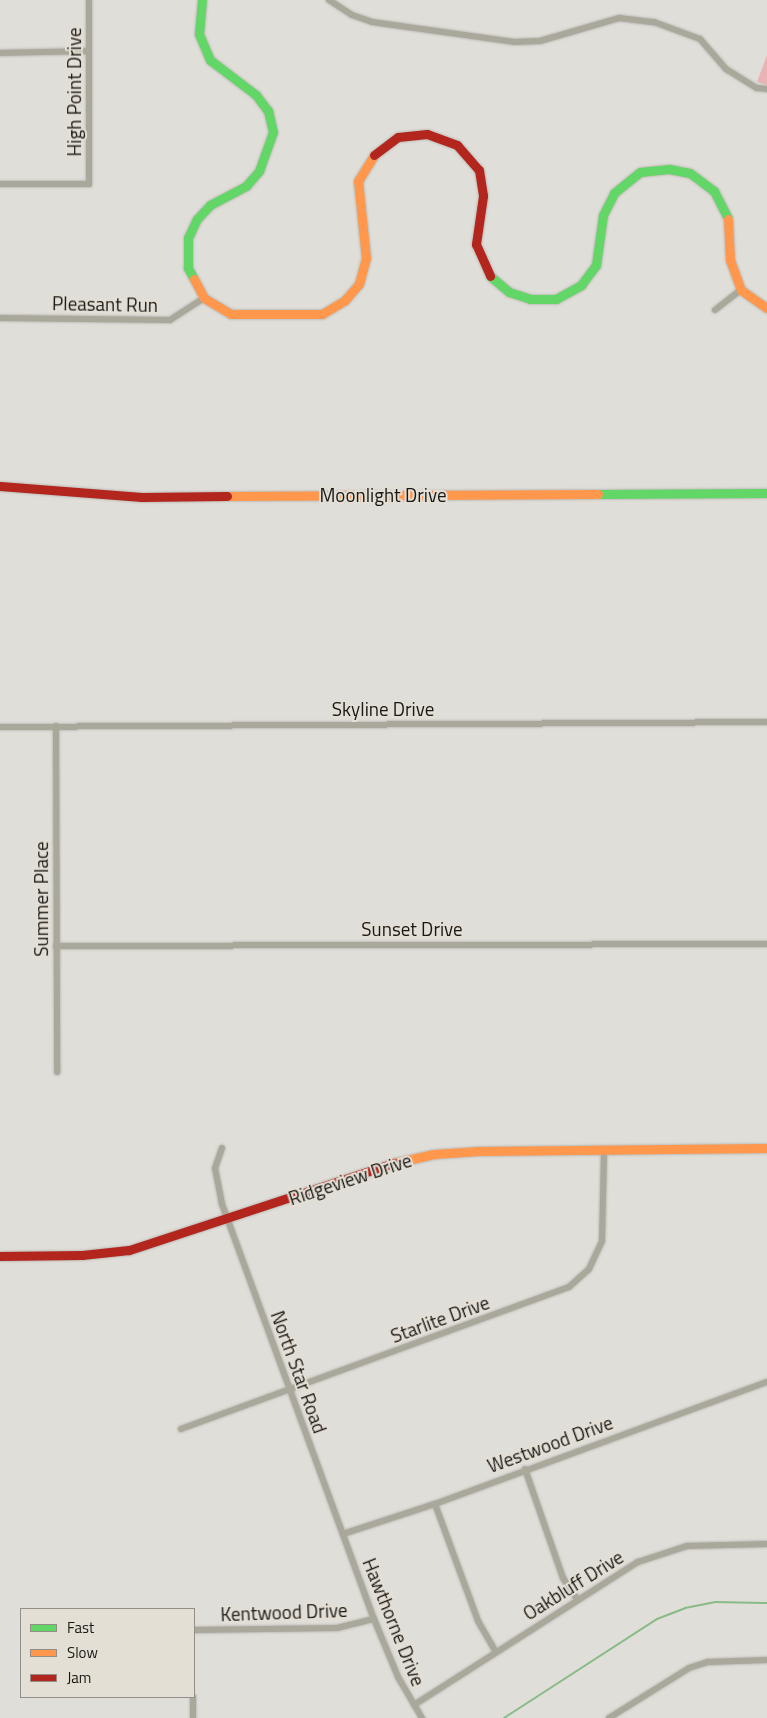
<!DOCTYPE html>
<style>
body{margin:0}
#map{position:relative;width:767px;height:1718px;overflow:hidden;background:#e0ded8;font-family:"Titillium Web",sans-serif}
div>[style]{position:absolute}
.green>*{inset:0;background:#e9b4b5}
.stream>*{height:2px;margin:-1px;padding:0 1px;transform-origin:1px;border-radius:1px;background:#89bb88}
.roads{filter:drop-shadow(0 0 1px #bcbab6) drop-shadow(0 0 1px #bcbab6)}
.street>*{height:6px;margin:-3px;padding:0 3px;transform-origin:3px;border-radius:3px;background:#a9a89b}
.fast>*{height:9px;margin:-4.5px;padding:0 4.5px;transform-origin:4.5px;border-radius:4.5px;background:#63d668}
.slow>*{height:9px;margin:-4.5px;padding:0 4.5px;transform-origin:4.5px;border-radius:4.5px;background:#ff974d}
.jam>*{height:9px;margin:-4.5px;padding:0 4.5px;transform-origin:4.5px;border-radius:4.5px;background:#b3261e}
span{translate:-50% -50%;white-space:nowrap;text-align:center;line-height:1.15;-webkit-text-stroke:4px #e4dfd5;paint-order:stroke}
.street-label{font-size:19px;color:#1a1815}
.legend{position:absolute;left:20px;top:1608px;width:175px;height:90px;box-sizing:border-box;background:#e4dfd5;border:1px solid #938f88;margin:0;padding:6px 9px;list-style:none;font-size:15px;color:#1a1815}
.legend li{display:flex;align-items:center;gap:10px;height:25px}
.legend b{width:25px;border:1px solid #938f88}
</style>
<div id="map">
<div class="green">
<div style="clip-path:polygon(767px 55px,767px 85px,757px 82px)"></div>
</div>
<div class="stream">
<div style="left:504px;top:1718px;width:182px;rotate:-32.9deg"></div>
<div style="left:657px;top:1619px;width:30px;rotate:-21deg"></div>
<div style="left:685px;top:1608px;width:31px;rotate:-11deg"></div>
<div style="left:715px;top:1602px;width:52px;rotate:1.1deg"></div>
</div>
<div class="roads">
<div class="street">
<div style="left:329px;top:0;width:27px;rotate:33deg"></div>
<div style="left:352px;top:15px;width:21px;rotate:19deg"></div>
<div style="left:372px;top:22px;width:143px;rotate:8deg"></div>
<div style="left:514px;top:42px;width:26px;rotate:-2deg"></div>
<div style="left:540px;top:41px;width:82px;rotate:-16.2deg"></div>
<div style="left:619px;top:18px;width:35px;rotate:7deg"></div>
<div style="left:654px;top:22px;width:49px;rotate:20.3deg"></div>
<div style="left:700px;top:39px;width:40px;rotate:49deg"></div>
<div style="left:726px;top:69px;width:36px;rotate:32deg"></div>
<div style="left:757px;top:88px;width:10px;rotate:6deg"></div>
<div style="left:0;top:53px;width:89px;rotate:-1.3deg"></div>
<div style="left:0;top:184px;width:89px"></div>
<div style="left:89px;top:184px;width:184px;rotate:-90deg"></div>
<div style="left:715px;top:310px;width:33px;rotate:-38deg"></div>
<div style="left:0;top:318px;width:170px;rotate:0.7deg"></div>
<div style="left:170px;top:320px;width:40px;rotate:-32.9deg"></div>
<div style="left:56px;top:726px;width:346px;rotate:89.8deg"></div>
<div style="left:0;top:727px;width:767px;rotate:-0.37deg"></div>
<div style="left:56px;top:946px;width:711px;rotate:-0.16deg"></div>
<div style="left:222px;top:1148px;width:21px;rotate:109deg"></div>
<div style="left:215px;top:1168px;width:37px;rotate:79deg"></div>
<div style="left:222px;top:1204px;width:442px;rotate:69.9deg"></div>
<div style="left:374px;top:1619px;width:63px;rotate:67.5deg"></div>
<div style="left:398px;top:1677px;width:48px;rotate:59.7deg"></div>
<div style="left:181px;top:1429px;width:413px;rotate:-20.1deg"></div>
<div style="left:569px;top:1287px;width:27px;rotate:-42deg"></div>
<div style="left:589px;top:1269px;width:31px;rotate:-65deg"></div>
<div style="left:602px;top:1241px;width:90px;rotate:-88.7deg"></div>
<div style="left:525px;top:1469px;width:115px;rotate:70.8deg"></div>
<div style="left:563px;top:1578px;width:25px;rotate:56deg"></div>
<div style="left:435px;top:1504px;width:125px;rotate:69.8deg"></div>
<div style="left:478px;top:1621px;width:36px;rotate:60deg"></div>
<div style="left:343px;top:1534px;width:97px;rotate:-18.1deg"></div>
<div style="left:435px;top:1504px;width:354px;rotate:-20.2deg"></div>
<div style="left:194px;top:1630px;width:143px;rotate:-0.8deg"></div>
<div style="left:337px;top:1628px;width:38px;rotate:-14deg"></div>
<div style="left:414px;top:1705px;width:266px;rotate:-32.6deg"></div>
<div style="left:638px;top:1562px;width:52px;rotate:-18.1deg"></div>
<div style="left:687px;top:1546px;width:80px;rotate:-1.4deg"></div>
<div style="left:193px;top:1718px;width:21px;rotate:-90deg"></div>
<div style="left:609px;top:1718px;width:94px;rotate:-32deg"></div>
<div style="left:689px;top:1668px;width:20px;rotate:-18deg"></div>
<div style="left:708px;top:1662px;width:59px;rotate:-1.9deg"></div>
</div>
<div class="fast">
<div style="left:490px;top:276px;width:25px;rotate:40deg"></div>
<div style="left:509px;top:292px;width:22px;rotate:18deg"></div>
<div style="left:530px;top:299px;width:26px"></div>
<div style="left:556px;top:299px;width:29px;rotate:-29deg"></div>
<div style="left:581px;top:285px;width:25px;rotate:-53deg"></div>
<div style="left:596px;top:265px;width:50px;rotate:-82deg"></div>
<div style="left:603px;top:215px;width:25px;rotate:-63deg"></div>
<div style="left:614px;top:193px;width:33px;rotate:-39deg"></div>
<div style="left:640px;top:172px;width:29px;rotate:-6deg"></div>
<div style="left:669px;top:169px;width:21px;rotate:11deg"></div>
<div style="left:690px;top:173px;width:30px;rotate:37deg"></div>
<div style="left:714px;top:191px;width:31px;rotate:63deg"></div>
<div style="left:194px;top:279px;width:13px;rotate:-119deg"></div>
<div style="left:188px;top:268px;width:30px;rotate:-90deg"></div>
<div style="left:188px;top:238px;width:21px;rotate:-65deg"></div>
<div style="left:197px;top:219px;width:19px;rotate:-47deg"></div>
<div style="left:210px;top:205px;width:41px;rotate:-27.8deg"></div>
<div style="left:246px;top:186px;width:20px;rotate:-49deg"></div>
<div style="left:259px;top:171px;width:41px;rotate:-70.3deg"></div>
<div style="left:273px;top:132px;width:22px;rotate:-103deg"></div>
<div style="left:268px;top:111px;width:20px;rotate:-127deg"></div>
<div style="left:256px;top:95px;width:58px;rotate:-142.7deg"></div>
<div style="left:210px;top:60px;width:28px;rotate:-113deg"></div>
<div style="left:199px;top:34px;width:34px;rotate:-85deg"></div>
<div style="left:598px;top:494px;width:169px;rotate:-0.3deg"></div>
</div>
<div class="slow">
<div style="left:728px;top:219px;width:41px;rotate:87.2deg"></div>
<div style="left:730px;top:260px;width:32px;rotate:70deg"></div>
<div style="left:741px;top:290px;width:32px;rotate:35deg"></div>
<div style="left:194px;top:279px;width:21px;rotate:62deg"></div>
<div style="left:204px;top:298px;width:31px;rotate:31deg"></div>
<div style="left:231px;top:314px;width:91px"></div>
<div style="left:322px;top:314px;width:27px;rotate:-31deg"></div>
<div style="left:345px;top:300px;width:21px;rotate:-49deg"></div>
<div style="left:359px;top:284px;width:27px;rotate:-75deg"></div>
<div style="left:366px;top:258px;width:77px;rotate:-95.9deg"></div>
<div style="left:358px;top:181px;width:31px;rotate:-58deg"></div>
<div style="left:227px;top:496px;width:371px;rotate:-0.3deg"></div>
<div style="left:394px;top:1163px;width:41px;rotate:-12.7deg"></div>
<div style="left:434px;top:1154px;width:45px;rotate:-3.8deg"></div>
<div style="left:479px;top:1151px;width:288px;rotate:-0.6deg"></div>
</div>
<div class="jam">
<div style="left:374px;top:155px;width:30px;rotate:-37deg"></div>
<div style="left:398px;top:137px;width:29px;rotate:-6deg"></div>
<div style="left:427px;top:134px;width:32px;rotate:20deg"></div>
<div style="left:457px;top:145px;width:33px;rotate:49deg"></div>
<div style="left:479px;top:170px;width:26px;rotate:81deg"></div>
<div style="left:483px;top:196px;width:49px;rotate:98.3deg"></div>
<div style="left:476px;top:244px;width:35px;rotate:66deg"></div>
<div style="left:0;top:486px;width:142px;rotate:4.4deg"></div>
<div style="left:142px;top:497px;width:85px;rotate:-0.7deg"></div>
<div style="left:0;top:1256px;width:82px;rotate:-0.7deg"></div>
<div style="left:82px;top:1255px;width:47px;rotate:-6.1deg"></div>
<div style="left:129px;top:1250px;width:279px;rotate:-18.2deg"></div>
</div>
</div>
<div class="street-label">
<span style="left:74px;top:92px;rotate:-90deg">High Point Drive</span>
<span style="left:105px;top:304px;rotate:1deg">Pleasant Run</span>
<span style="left:383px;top:495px">Moonlight Drive</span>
<span style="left:383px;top:709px">Skyline Drive</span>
<span style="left:41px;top:899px;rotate:-90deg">Summer Place</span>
<span style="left:412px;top:929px">Sunset Drive</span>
<span style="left:350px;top:1179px;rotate:-18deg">Ridgeview Drive</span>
<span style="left:440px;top:1319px;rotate:-20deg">Starlite Drive</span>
<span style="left:299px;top:1372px;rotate:70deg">North Star Road</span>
<span style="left:550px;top:1444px;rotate:-20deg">Westwood Drive</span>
<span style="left:573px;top:1585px;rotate:-32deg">Oakbluff Drive</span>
<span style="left:284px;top:1612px;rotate:-2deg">Kentwood Drive</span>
<span style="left:394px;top:1622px;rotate:68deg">Hawthorne Drive</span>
</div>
<ul class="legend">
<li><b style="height:6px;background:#63d668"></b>Fast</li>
<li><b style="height:6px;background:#ff974d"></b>Slow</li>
<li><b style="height:6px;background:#b3261e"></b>Jam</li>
</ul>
</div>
